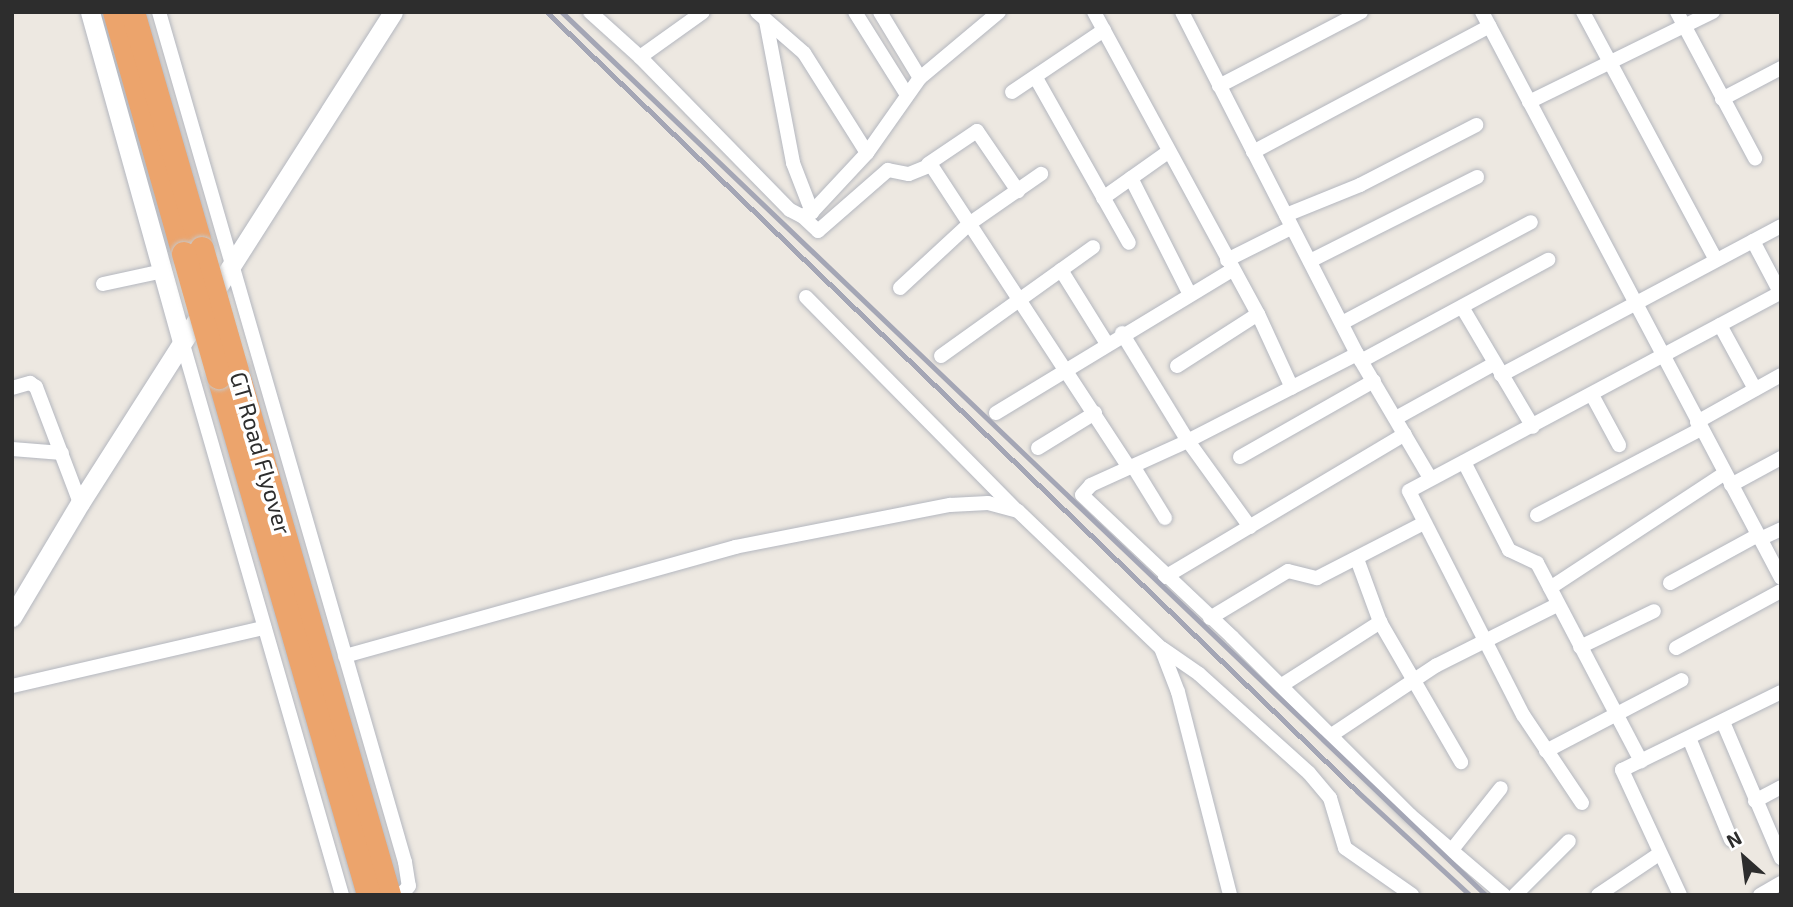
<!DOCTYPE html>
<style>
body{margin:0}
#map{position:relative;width:1793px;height:907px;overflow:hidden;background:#ede8e1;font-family:"Exo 2",sans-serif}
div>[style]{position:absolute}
.roads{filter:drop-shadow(0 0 2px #b4b7bf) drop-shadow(0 0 2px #b4b7bf)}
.street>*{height:14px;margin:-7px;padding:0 7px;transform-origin:7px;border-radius:7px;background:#fff}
.secondary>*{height:19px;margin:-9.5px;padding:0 9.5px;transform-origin:9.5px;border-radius:9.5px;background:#fff}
.highway>*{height:24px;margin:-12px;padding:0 12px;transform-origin:12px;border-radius:12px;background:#eca46c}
.rail>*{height:4.5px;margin:-2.25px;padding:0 2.25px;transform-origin:2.25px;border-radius:2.25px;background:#a4a6b5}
.bridges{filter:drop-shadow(0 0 2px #c8c8c8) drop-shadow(0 0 2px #c8c8c8)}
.highway-bridge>*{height:24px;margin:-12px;padding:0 12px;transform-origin:12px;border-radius:12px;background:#eca46c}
span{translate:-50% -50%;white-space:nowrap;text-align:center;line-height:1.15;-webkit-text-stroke:7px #fff;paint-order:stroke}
.street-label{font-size:23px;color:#2d2d2d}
.frame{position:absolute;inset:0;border:14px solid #2d2d2d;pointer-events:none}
.north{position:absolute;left:1709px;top:823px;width:70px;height:70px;-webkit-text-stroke:5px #fff;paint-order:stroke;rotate:332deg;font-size:19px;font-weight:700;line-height:28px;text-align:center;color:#2d2d2d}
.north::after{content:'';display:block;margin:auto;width:24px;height:32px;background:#2d2d2d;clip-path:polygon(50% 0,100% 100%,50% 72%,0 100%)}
</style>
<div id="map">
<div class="roads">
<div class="street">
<div style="left:159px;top:12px;width:885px;rotate:73.86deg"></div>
<div style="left:405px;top:862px;width:24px;rotate:81deg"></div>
<div style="left:409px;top:886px;width:12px;rotate:132deg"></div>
<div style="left:590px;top:12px;width:67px;rotate:42deg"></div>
<div style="left:640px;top:57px;width:214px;rotate:45.6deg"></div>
<div style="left:790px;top:210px;width:13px;rotate:27deg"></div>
<div style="left:802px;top:216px;width:11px;rotate:-22deg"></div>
<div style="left:812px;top:212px;width:81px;rotate:-47deg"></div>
<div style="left:867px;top:153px;width:92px;rotate:-54.8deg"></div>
<div style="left:920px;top:78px;width:103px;rotate:-39.9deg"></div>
<div style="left:757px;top:12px;width:62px;rotate:41.1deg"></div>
<div style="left:804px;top:53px;width:118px;rotate:57.8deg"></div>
<div style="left:855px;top:12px;width:98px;rotate:57.9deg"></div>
<div style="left:880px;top:12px;width:77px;rotate:58.8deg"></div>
<div style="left:1094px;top:12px;width:344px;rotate:61.5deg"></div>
<div style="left:1258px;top:314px;width:81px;rotate:65.3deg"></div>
<div style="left:1182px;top:12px;width:384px;rotate:62.9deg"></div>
<div style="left:1357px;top:354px;width:144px;rotate:59.5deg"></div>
<div style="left:1482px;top:12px;width:640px;rotate:62.15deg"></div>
<div style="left:1583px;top:12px;width:281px;rotate:61.8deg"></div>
<div style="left:1677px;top:12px;width:166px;rotate:61.9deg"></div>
<div style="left:766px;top:21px;width:145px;rotate:79.2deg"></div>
<div style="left:793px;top:163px;width:53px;rotate:68.8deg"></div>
<div style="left:640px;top:57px;width:77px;rotate:-35.5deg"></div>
<div style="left:1036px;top:78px;width:189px;rotate:60.6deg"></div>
<div style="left:1219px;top:86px;width:160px;rotate:-27.5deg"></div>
<div style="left:1012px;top:92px;width:111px;rotate:-34deg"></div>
<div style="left:1722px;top:99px;width:67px;rotate:-27.7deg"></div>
<div style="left:1529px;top:102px;width:205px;rotate:-26.1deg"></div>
<div style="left:1253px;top:152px;width:268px;rotate:-28deg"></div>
<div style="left:928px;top:164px;width:59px;rotate:-34deg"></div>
<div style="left:977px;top:131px;width:73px;rotate:55.7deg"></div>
<div style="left:1131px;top:178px;width:129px;rotate:63.2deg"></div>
<div style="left:1103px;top:198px;width:80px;rotate:-35.3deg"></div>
<div style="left:1286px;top:215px;width:80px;rotate:-22.1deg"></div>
<div style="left:1360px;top:185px;width:131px;rotate:-27.3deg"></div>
<div style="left:802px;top:216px;width:22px;rotate:43deg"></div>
<div style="left:818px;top:231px;width:93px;rotate:-41.1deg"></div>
<div style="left:888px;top:170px;width:21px;rotate:11deg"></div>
<div style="left:909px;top:174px;width:24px;rotate:-22deg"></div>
<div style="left:931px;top:165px;width:362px;rotate:56.8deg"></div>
<div style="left:1753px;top:241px;width:60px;rotate:62.2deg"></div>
<div style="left:1227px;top:260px;width:72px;rotate:-26.6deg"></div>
<div style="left:1310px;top:261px;width:187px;rotate:-26.7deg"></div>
<div style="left:1061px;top:270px;width:87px;rotate:58.1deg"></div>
<div style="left:103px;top:284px;width:61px;rotate:-12.2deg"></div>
<div style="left:900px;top:288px;width:94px;rotate:-42.8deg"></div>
<div style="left:969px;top:224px;width:88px;rotate:-34.8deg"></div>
<div style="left:806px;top:297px;width:299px;rotate:45.4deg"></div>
<div style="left:1462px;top:307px;width:139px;rotate:59.4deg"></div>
<div style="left:1342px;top:323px;width:214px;rotate:-28.1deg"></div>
<div style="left:1720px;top:325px;width:73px;rotate:61.3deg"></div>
<div style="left:1122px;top:333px;width:127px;rotate:58.6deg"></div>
<div style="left:1188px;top:441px;width:106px;rotate:54.2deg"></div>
<div style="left:182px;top:341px;width:577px;rotate:73.89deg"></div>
<div style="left:1357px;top:354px;width:190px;rotate:152.8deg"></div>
<div style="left:1188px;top:441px;width:107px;rotate:155.6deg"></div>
<div style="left:1091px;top:485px;width:13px;rotate:132deg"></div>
<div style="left:1082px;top:495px;width:207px;rotate:43.4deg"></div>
<div style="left:1232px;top:637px;width:252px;rotate:45deg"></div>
<div style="left:1410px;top:815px;width:123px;rotate:40.4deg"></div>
<div style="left:941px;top:356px;width:187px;rotate:-35.6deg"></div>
<div style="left:1361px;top:361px;width:213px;rotate:-28.4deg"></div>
<div style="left:1177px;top:366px;width:96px;rotate:-32.7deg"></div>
<div style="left:1501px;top:375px;width:317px;rotate:-28deg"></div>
<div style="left:12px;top:388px;width:19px;rotate:-16deg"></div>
<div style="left:30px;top:383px;width:7px;rotate:34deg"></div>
<div style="left:36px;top:387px;width:124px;rotate:69.2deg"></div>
<div style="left:1592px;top:395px;width:57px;rotate:61.6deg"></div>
<div style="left:996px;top:413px;width:276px;rotate:-31.2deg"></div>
<div style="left:1396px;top:418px;width:112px;rotate:-28.9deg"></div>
<div style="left:1697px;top:422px;width:96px;rotate:-29.2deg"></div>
<div style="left:1038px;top:448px;width:67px;rotate:-31.6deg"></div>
<div style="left:12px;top:449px;width:50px;rotate:4.6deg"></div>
<div style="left:1240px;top:457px;width:154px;rotate:-29.6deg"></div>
<div style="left:1464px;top:462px;width:99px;rotate:62.9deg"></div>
<div style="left:1509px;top:550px;width:31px;rotate:25deg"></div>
<div style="left:1537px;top:563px;width:224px;rotate:62.3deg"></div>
<div style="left:1133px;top:466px;width:61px;rotate:58.4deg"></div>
<div style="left:1731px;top:485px;width:57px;rotate:-28.4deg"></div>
<div style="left:1537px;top:515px;width:185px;rotate:-27.7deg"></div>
<div style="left:1760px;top:539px;width:23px;rotate:-25deg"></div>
<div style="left:1357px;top:559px;width:67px;rotate:69.9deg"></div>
<div style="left:1380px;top:622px;width:162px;rotate:59.9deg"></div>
<div style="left:1165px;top:577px;width:279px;rotate:-30.8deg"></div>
<div style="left:1670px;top:583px;width:100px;rotate:-28.6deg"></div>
<div style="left:1550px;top:588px;width:209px;rotate:-33.3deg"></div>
<div style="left:1210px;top:618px;width:91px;rotate:-31.1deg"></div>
<div style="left:1288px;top:571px;width:30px;rotate:14deg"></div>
<div style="left:1317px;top:578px;width:120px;rotate:-27.2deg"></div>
<div style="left:1580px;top:647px;width:82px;rotate:-25.9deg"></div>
<div style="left:1676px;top:648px;width:119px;rotate:-28.5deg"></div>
<div style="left:1163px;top:649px;width:44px;rotate:34.8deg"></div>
<div style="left:1199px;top:674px;width:148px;rotate:42deg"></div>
<div style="left:1309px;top:773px;width:33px;rotate:50deg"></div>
<div style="left:1330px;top:798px;width:52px;rotate:73.3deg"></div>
<div style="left:1345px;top:848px;width:82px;rotate:35deg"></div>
<div style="left:345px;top:656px;width:405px;rotate:-15.6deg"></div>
<div style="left:735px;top:547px;width:219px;rotate:-11.1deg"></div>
<div style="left:950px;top:505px;width:38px;rotate:-3deg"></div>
<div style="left:988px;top:503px;width:31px;rotate:15deg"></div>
<div style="left:1018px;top:511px;width:198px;rotate:43.8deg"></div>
<div style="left:1161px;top:648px;width:47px;rotate:68.9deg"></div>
<div style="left:1178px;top:692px;width:210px;rotate:75.6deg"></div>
<div style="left:1282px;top:685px;width:117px;rotate:-32.7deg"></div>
<div style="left:12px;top:686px;width:259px;rotate:-13deg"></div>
<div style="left:1723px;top:722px;width:148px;rotate:66.9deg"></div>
<div style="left:1330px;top:736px;width:128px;rotate:-33.6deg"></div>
<div style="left:1437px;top:665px;width:134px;rotate:-26.6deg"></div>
<div style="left:1689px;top:738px;width:110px;rotate:67.6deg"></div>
<div style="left:1546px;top:751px;width:153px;rotate:-27.6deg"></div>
<div style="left:1755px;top:801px;width:30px;rotate:-28deg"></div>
<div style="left:1582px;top:803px;width:106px;rotate:-123.8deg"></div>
<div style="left:1523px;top:715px;width:251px;rotate:-117deg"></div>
<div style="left:1409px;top:491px;width:421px;rotate:-28.1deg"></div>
<div style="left:1451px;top:851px;width:80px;rotate:-51.6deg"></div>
<div style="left:1515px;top:895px;width:76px;rotate:-45deg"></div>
<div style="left:1598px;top:895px;width:73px;rotate:-33.9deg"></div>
<div style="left:1680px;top:895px;width:138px;rotate:-114.9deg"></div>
<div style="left:1622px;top:770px;width:177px;rotate:-26.1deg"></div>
<div style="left:1760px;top:895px;width:24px;rotate:-30deg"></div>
</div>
<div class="secondary">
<div style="left:90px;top:12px;width:342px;rotate:74.4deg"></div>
<div style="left:12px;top:617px;width:133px;rotate:-59.2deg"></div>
<div style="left:80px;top:503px;width:582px;rotate:-57.48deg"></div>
</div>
<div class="highway">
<div style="left:115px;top:12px;width:252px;rotate:74.1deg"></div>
<div style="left:133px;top:12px;width:247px;rotate:73.8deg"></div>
<div style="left:237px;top:371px;width:546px;rotate:73.82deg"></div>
<div style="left:219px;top:377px;width:539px;rotate:73.85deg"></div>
</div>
</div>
<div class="rail">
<div style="left:547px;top:12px;width:1124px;rotate:43.88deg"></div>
<div style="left:1357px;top:791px;width:154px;rotate:42.6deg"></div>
<div style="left:562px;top:12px;width:1278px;rotate:43.7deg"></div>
</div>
<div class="bridges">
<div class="highway-bridge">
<div style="left:202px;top:249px;width:127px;rotate:74deg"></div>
<div style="left:184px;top:254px;width:128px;rotate:74.1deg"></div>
</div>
</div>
<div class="street-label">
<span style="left:261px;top:453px;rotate:74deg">GT Road Flyover</span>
</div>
<div class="frame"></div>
<div class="north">N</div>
</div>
